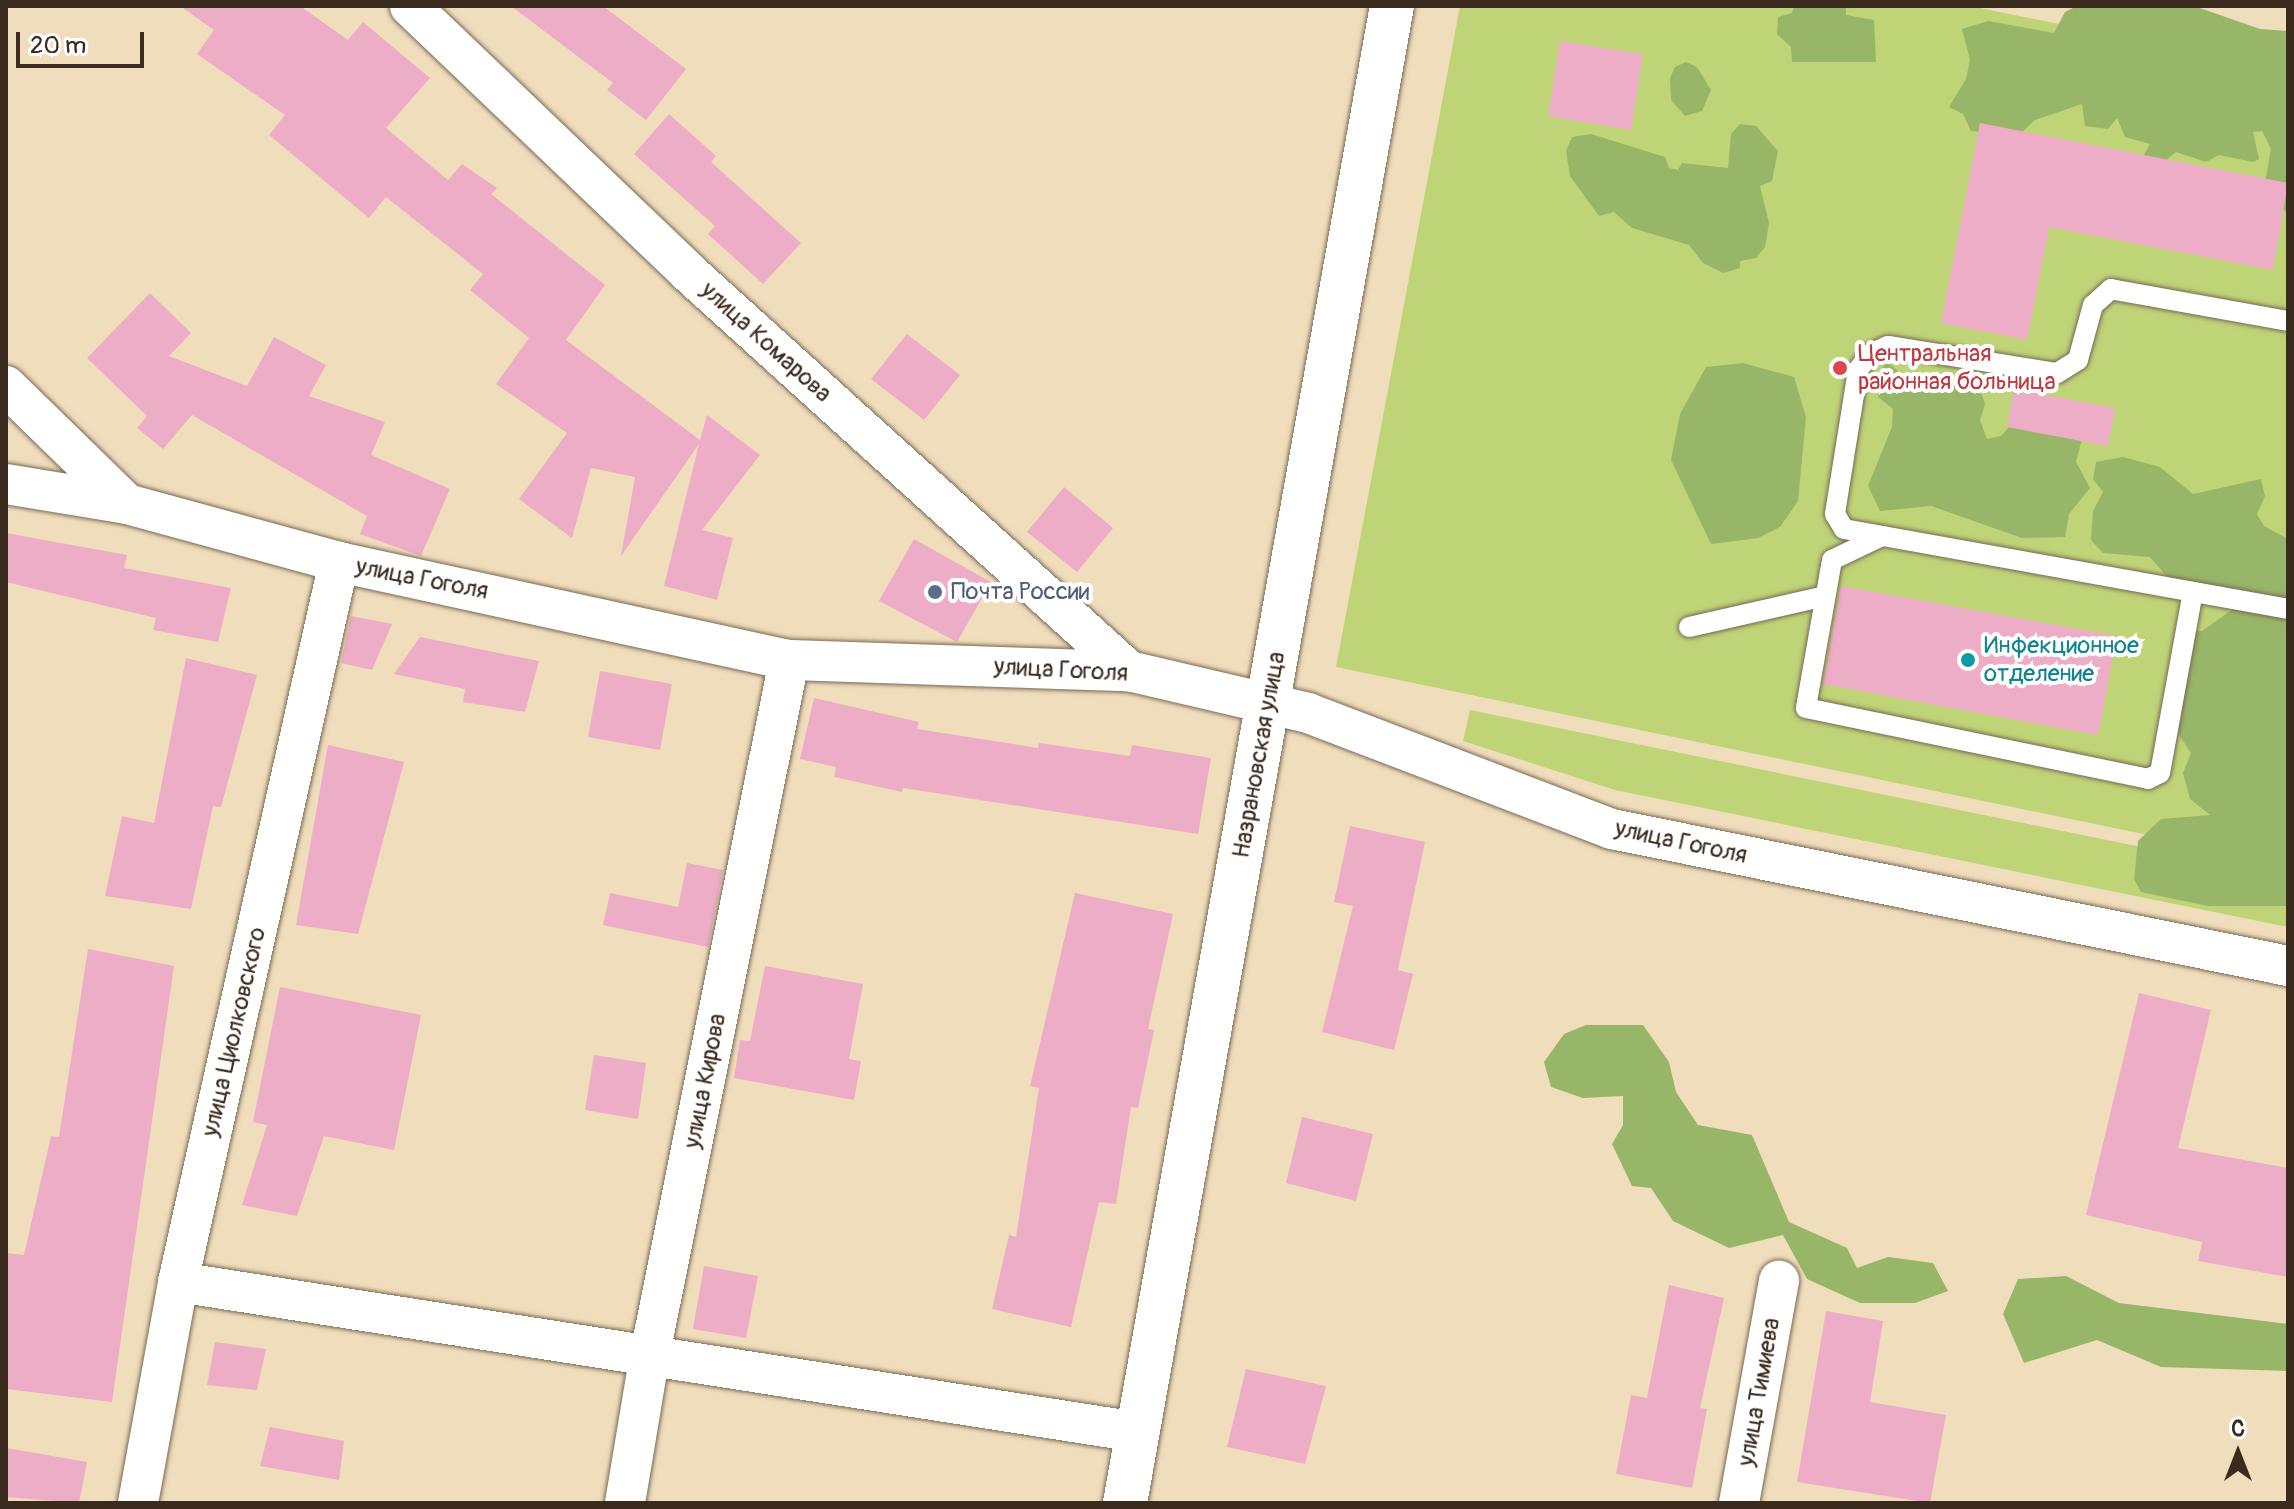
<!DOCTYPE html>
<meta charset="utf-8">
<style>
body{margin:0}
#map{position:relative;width:2294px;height:1509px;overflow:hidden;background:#f0ddbc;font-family:Pangolin,sans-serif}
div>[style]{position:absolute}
.green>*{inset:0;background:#bfd477}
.forest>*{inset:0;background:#97b668}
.building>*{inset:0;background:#eeadc6}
.roads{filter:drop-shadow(0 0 2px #7a6955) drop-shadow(0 0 2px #7a6955)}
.service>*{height:20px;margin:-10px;padding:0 10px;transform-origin:10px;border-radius:10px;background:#fff}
.minor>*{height:40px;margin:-20px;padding:0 20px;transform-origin:20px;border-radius:20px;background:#fff}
.tertiary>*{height:44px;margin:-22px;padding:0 22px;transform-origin:22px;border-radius:22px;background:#fff}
.dots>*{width:22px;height:22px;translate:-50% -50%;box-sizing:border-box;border:4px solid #fff;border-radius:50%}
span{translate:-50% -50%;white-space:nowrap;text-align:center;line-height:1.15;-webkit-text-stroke:8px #fff;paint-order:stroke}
.street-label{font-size:24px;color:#3b2a1e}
.health-label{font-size:24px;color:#be3a42}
.left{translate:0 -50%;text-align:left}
.service-label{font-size:24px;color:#4e5e75}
.culture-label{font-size:24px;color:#0d838f}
.frame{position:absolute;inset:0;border:8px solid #3b2a1e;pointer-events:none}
.north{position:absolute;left:2198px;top:1413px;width:80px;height:80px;-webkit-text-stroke:6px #fff;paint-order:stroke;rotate:0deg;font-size:22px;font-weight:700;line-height:32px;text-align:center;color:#3b2a1e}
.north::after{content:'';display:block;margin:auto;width:28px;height:36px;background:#3b2a1e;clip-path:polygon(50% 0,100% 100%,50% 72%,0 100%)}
.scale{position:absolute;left:16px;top:32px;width:128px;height:36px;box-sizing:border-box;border:4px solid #3b2a1e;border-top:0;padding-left:10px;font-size:24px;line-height:28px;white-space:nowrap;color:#3b2a1e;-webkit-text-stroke:6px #fff;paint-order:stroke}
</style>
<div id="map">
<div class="green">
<div style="clip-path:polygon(1460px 6px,1970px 6px,2288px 70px,2288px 864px,1336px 667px)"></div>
<div style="clip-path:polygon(1470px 710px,2288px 877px,2288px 927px,1615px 790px,1463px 741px)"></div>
</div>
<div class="forest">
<div style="clip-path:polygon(1794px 6px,1846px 6px,1846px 15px,1874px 20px,1876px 62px,1792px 62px,1791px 47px,1777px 34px,1778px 17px,1792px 13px)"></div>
<div style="clip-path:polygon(2077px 6px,2194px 6px,2260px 29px,2288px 31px,2288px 216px,2265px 183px,2271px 149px,2262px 131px,2253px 132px,2259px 159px,2253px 162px,2219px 155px,2206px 162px,2176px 152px,2157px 168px,2140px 162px,2150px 144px,2125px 137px,2117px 118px,2108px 129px,2085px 126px,2082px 104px,2035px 120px,2018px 136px,1971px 131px,1963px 114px,1949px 107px,1966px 79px,1970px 60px,1962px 29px,1988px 21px,2054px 33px,2065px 12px)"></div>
<div style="clip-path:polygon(1686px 62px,1697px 67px,1711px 90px,1702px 111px,1685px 116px,1671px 100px,1670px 78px,1675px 67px)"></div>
<div style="clip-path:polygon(1740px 124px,1756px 126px,1778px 151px,1772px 181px,1760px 186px,1769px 223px,1765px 247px,1756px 258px,1740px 261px,1740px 268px,1723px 273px,1703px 263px,1689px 245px,1632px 228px,1614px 212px,1599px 216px,1570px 176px,1566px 151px,1572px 137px,1591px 134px,1665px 157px,1669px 168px,1678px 170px,1682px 163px,1728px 168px,1731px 134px)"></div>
<div style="clip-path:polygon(1886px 361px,1897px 370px,1899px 386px,1918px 381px,1966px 385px,1982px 395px,1985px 404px,1980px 420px,1987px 439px,2001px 436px,2018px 417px,2084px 431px,2076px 462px,2090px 488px,2069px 514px,2065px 537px,2022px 538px,1931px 506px,1880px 511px,1868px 486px,1892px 427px,1893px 409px,1878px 397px,1877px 378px)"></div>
<div style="clip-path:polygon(1743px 363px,1794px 377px,1806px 417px,1798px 501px,1780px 527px,1758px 538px,1711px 544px,1671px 460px,1680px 414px,1706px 367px)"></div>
<div style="clip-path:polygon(2123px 457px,2160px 467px,2193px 494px,2261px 479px,2265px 496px,2257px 514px,2264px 526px,2288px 539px,2288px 906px,2208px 906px,2141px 892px,2134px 879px,2138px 841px,2161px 819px,2210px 815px,2190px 799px,2183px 773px,2191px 753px,2177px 732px,2182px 631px,2202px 631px,2233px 609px,2168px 578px,2150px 557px,2103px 553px,2091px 540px,2093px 511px,2103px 492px,2093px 479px,2096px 462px)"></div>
<div style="clip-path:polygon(1586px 1025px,1643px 1025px,1669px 1062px,1676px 1092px,1698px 1125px,1752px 1135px,1789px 1222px,1847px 1248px,1857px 1268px,1888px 1257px,1933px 1263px,1948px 1291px,1915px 1303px,1860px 1303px,1807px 1279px,1783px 1235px,1729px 1248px,1673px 1221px,1651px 1188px,1632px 1186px,1612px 1144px,1623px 1125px,1623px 1096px,1583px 1098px,1551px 1087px,1544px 1062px,1564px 1034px)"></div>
<div style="clip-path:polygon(2066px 1276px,2119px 1303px,2288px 1324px,2288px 1371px,2161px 1367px,2097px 1340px,2024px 1363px,2003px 1314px,2018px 1279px)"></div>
</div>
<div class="building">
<div style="clip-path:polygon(180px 6px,300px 6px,348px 40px,363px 22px,430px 78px,386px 128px,448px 180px,462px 164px,497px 188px,491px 194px,605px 285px,566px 340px,700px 440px,707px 415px,760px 455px,702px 530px,733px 538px,717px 600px,664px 586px,699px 444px,621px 556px,635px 477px,591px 468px,572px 538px,519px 499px,567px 433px,496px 384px,529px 338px,470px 290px,483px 274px,386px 197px,369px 218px,269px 135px,285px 115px,197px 54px,214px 30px)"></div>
<div style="clip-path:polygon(511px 6px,603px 6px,686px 69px,646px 120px,607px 90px,613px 83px)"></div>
<div style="clip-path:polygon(1560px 41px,1643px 54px,1631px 130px,1548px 116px)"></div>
<div style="clip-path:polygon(669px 114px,716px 156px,711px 162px,801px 243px,763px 284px,708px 234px,715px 226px,634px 154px)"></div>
<div style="clip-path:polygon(1980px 123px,2288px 183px,2273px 270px,2049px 227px,2027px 340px,1941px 323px)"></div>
<div style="clip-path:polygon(150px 293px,191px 333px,169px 356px,247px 386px,274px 337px,326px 365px,309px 396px,385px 422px,371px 455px,450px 489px,421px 556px,360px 534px,367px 516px,192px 415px,163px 449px,137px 428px,147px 416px,87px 358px)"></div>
<div style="clip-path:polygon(907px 334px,960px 375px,924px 420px,871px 379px)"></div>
<div style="clip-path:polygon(2014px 389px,2115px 408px,2108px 446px,2007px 427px)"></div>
<div style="clip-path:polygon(1064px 487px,1113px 528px,1077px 572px,1027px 532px)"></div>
<div style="clip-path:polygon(6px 533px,127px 555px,124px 568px,231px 588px,218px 642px,153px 630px,156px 618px,6px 582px)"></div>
<div style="clip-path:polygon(914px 539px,991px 582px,957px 642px,879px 601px)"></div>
<div style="clip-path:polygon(1841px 586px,2117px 636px,2098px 735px,1823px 684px)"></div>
<div style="clip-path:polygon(351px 616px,392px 624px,372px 670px,341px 663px)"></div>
<div style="clip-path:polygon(420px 637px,539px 661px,525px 712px,463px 702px,465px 689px,394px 674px)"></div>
<div style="clip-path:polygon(186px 658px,257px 675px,221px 807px,213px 806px,191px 909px,105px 896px,122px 816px,154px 823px)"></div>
<div style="clip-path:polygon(600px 671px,672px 684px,660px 750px,588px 737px)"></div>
<div style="clip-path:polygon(814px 698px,919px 722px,917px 729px,1038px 748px,1039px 743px,1130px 756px,1132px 745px,1211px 758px,1198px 834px,903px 788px,902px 792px,834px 777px,836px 767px,800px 759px)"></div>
<div style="clip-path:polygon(328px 745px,404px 762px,358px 934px,296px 925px)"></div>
<div style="clip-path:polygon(1350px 826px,1425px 842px,1398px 970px,1413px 974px,1394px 1050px,1322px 1032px,1353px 906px,1334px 902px)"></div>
<div style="clip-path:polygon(687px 863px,723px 870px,708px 947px,603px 925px,610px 893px,678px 907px)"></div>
<div style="clip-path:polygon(1075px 893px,1173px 914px,1148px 1029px,1154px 1030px,1138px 1108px,1131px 1107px,1116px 1204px,1099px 1202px,1071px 1327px,992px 1309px,1009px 1235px,1016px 1237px,1039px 1088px,1030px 1086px)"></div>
<div style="clip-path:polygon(88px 949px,174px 966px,112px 1402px,6px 1389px,6px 1253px,24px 1255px,51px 1136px,59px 1137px)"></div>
<div style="clip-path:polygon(765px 966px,863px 984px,849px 1059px,861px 1061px,854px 1100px,734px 1078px,740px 1040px,750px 1041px)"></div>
<div style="clip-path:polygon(280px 987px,421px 1015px,394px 1150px,324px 1136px,297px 1216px,242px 1205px,267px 1125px,253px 1122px)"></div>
<div style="clip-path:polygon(2139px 993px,2211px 1010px,2178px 1148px,2288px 1168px,2288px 1277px,2198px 1261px,2202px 1242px,2086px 1215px)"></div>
<div style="clip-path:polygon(594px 1055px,646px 1063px,638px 1119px,585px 1110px)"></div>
<div style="clip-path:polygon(1302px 1117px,1373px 1134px,1356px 1201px,1286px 1183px)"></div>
<div style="clip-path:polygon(704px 1266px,758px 1276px,746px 1338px,693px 1329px)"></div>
<div style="clip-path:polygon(1669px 1285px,1724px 1298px,1700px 1408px,1707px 1409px,1692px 1488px,1616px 1474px,1631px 1395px,1647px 1398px)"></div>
<div style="clip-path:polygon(1826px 1311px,1883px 1321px,1870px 1402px,1946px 1415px,1930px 1503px,1797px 1482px)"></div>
<div style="clip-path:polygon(215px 1342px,266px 1349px,257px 1390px,207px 1385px)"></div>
<div style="clip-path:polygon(1246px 1369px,1326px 1386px,1305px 1464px,1227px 1447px)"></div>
<div style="clip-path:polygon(270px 1427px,344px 1441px,339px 1480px,260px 1466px)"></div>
<div style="clip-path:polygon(6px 1448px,87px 1462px,79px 1503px,6px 1497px)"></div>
</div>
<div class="roads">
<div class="service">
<div style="left:2288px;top:321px;width:180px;rotate:-169.8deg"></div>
<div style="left:2111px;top:289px;width:24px;rotate:138deg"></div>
<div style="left:2093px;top:305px;width:57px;rotate:105.3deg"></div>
<div style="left:2078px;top:360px;width:25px;rotate:148deg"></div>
<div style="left:2057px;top:373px;width:171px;rotate:-170.9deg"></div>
<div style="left:1888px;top:346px;width:20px;rotate:156deg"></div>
<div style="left:1870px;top:354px;width:20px;rotate:127deg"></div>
<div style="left:1858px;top:370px;width:146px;rotate:99.1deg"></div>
<div style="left:1835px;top:514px;width:17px;rotate:59deg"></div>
<div style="left:1844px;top:529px;width:451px;rotate:10.2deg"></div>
<div style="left:1882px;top:536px;width:55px;rotate:154.4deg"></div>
<div style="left:1832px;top:560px;width:150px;rotate:100deg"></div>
<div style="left:1806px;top:708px;width:349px;rotate:11.7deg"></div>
<div style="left:2148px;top:779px;width:13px;rotate:-27deg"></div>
<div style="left:2160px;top:773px;width:184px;rotate:-79.7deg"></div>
<div style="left:1689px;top:627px;width:139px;rotate:-12.8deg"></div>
</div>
<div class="minor">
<div style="left:410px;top:6px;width:385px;rotate:43.7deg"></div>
<div style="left:688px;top:272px;width:595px;rotate:42.14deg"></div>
<div style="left:6px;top:386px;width:169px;rotate:44.3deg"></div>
<div style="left:6px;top:484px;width:123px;rotate:9.4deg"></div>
<div style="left:127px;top:504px;width:220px;rotate:15.3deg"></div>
<div style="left:339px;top:562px;width:461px;rotate:12.3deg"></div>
<div style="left:789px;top:660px;width:340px;rotate:1.9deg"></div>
<div style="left:1129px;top:671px;width:184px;rotate:13.2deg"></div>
<div style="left:1308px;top:713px;width:325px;rotate:20.9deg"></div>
<div style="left:1612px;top:829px;width:690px;rotate:11.46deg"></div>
<div style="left:178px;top:1282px;width:971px;rotate:8.89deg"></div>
<div style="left:138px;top:1503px;width:225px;rotate:-79.7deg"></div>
<div style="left:178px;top:1282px;width:738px;rotate:-77.4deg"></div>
<div style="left:625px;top:1503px;width:146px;rotate:-80.5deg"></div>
<div style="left:649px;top:1359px;width:713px;rotate:-78.67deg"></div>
<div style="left:1739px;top:1503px;width:226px;rotate:-79.8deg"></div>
</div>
<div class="tertiary">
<div style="left:1125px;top:1503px;width:1521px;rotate:-79.89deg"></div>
</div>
</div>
<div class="dots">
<div style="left:1840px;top:368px;background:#e0444e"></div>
<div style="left:935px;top:592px;background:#5c6f8a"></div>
<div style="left:1968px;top:660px;background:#0f9aa8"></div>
</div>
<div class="street-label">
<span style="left:766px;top:342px;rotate:42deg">улица Комарова</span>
<span style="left:422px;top:579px;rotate:11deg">улица Гоголя</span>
<span style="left:1061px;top:670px;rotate:3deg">улица Гоголя</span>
<span style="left:1259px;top:755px;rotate:-80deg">Назрановская улица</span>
<span style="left:1681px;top:842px;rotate:12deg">улица Гоголя</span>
<span style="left:234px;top:1032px;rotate:-77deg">улица Циолковского</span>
<span style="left:705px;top:1081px;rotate:-79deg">улица Кирова</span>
<span style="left:1759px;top:1392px;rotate:-80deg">улица Тимиева</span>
</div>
<div class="health-label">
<span class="left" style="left:1858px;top:368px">Центральная<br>районная больница</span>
</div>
<div class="service-label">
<span class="left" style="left:951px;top:592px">Почта России</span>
</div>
<div class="culture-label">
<span class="left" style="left:1984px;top:660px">Инфекционное<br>отделение</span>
</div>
<div class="frame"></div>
<div class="north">С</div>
<div class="scale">20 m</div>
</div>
